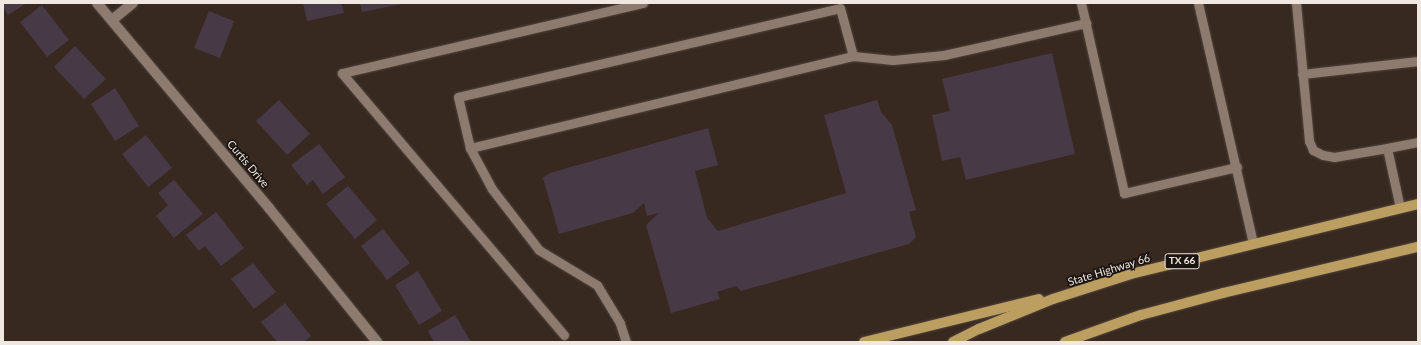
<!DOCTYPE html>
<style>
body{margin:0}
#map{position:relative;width:1421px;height:345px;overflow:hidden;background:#382920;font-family:Lato,sans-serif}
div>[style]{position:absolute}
.building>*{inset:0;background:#473945}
.roads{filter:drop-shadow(0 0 1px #51453d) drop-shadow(0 0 1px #51453d)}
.lane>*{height:9px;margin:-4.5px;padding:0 4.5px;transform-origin:4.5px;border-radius:4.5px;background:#8d7b70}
.street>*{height:10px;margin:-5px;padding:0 5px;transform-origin:5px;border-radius:5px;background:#8d7b70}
.primary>*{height:10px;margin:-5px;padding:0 5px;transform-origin:5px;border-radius:5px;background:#bb9e60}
span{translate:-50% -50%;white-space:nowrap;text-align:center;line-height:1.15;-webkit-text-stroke:3.5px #1a1410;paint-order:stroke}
.shield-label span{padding:1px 3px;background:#1a1410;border:1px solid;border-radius:3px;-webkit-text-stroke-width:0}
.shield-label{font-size:10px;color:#f1e7e1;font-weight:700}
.street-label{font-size:11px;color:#f1e7e1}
.frame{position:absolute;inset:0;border:4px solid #f1e7e1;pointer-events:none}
</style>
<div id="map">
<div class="building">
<div style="clip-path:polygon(3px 3px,27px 3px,8px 15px,3px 7px)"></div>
<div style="clip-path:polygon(303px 3px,341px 3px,344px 13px,307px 21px)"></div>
<div style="clip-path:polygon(360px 3px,402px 3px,402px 4px,362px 12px)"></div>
<div style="clip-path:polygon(42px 5px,69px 40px,47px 57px,20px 22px)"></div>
<div style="clip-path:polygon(209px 11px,234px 21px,220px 58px,194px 48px)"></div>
<div style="clip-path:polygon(75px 46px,106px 79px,84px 99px,54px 67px)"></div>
<div style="clip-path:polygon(1052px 53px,1075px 154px,966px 180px,960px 157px,942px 161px,932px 115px,950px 111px,942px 79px)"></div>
<div style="clip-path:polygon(115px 88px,139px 126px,115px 141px,91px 104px)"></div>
<div style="clip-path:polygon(279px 100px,310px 134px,287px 155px,256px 121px)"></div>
<div style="clip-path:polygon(877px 100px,881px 112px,892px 125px,916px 210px,909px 212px,916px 237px,909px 244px,741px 291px,736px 286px,717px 292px,720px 299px,671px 313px,646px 225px,659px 213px,647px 216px,644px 203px,633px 213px,559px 234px,543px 178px,550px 173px,708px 128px,718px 165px,695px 171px,707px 218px,718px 231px,846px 193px,824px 115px)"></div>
<div style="clip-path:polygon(146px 135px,172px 168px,148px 187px,122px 154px)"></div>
<div style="clip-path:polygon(319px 144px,345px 177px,323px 194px,313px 180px,307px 185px,291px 165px)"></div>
<div style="clip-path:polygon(174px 180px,203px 214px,174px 238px,156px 216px,168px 205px,158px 193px)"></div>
<div style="clip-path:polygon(348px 186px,377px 220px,355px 239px,326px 204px)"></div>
<div style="clip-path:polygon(216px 212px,244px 248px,221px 266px,205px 246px,199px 251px,186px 235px)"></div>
<div style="clip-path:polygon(383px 229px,410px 263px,387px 280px,361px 246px)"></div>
<div style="clip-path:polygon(253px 263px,276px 292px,254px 309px,231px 279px)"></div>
<div style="clip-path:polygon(418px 271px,442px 311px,419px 325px,395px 285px)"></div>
<div style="clip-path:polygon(285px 303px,311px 336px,304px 342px,277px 342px,261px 322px)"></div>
<div style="clip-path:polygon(455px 315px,471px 342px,434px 342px,428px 331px)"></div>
</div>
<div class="roads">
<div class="lane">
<div style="left:1081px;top:3px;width:195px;rotate:77.2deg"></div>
<div style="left:1124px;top:193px;width:116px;rotate:-13deg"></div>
<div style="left:1198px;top:3px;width:246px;rotate:77.1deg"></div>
<div style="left:1296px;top:3px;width:139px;rotate:84.6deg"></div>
<div style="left:1309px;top:141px;width:10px;rotate:66deg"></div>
<div style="left:1313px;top:150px;width:11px;rotate:27deg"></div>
<div style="left:1323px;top:155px;width:11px;rotate:10deg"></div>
<div style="left:1334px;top:157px;width:54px;rotate:-9.6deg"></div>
<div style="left:1302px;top:74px;width:117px;rotate:-6.4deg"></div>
<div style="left:470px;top:148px;width:394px;rotate:-13.5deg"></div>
<div style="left:1400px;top:208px;width:61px;rotate:-102.2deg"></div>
<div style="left:1387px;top:148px;width:32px;rotate:-11deg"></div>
<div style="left:564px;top:335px;width:343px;rotate:-130.3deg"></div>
<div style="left:342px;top:73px;width:309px;rotate:-13.1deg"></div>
<div style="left:626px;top:342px;width:20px;rotate:-108deg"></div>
<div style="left:620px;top:323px;width:44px;rotate:-121.2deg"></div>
<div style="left:597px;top:285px;width:68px;rotate:-148.9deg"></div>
<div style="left:539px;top:250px;width:77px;rotate:-127.6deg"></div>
<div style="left:492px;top:189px;width:47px;rotate:-118.2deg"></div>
<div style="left:470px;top:148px;width:52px;rotate:-103.2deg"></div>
<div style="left:458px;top:97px;width:392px;rotate:-13.1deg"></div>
<div style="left:840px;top:8px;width:50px;rotate:74.8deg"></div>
<div style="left:853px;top:56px;width:40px;rotate:5.7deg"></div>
<div style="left:893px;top:60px;width:51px;rotate:-5.6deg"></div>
<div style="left:944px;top:55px;width:146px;rotate:-12.7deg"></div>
</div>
<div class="street">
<div style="left:97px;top:3px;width:268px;rotate:50deg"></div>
<div style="left:269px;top:208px;width:172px;rotate:51.1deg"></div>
<div style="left:112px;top:20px;width:27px;rotate:-39deg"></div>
</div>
<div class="primary">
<div style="left:864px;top:342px;width:180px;rotate:-13.8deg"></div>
<div style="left:953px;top:342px;width:29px;rotate:-27deg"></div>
<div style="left:979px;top:329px;width:80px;rotate:-22.1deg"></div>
<div style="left:1053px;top:299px;width:82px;rotate:-17.8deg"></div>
<div style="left:1131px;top:274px;width:295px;rotate:-13.7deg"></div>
<div style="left:1065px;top:342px;width:81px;rotate:-19.6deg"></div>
<div style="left:1141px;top:315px;width:85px;rotate:-15deg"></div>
<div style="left:1223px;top:293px;width:200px;rotate:-13.3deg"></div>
</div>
</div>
<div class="shield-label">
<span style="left:1182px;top:261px">TX 66</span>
</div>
<div class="street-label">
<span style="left:248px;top:164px;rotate:50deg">Curtis Drive</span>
<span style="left:1109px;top:270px;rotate:-17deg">State Highway 66</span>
</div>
<div class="frame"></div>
</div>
